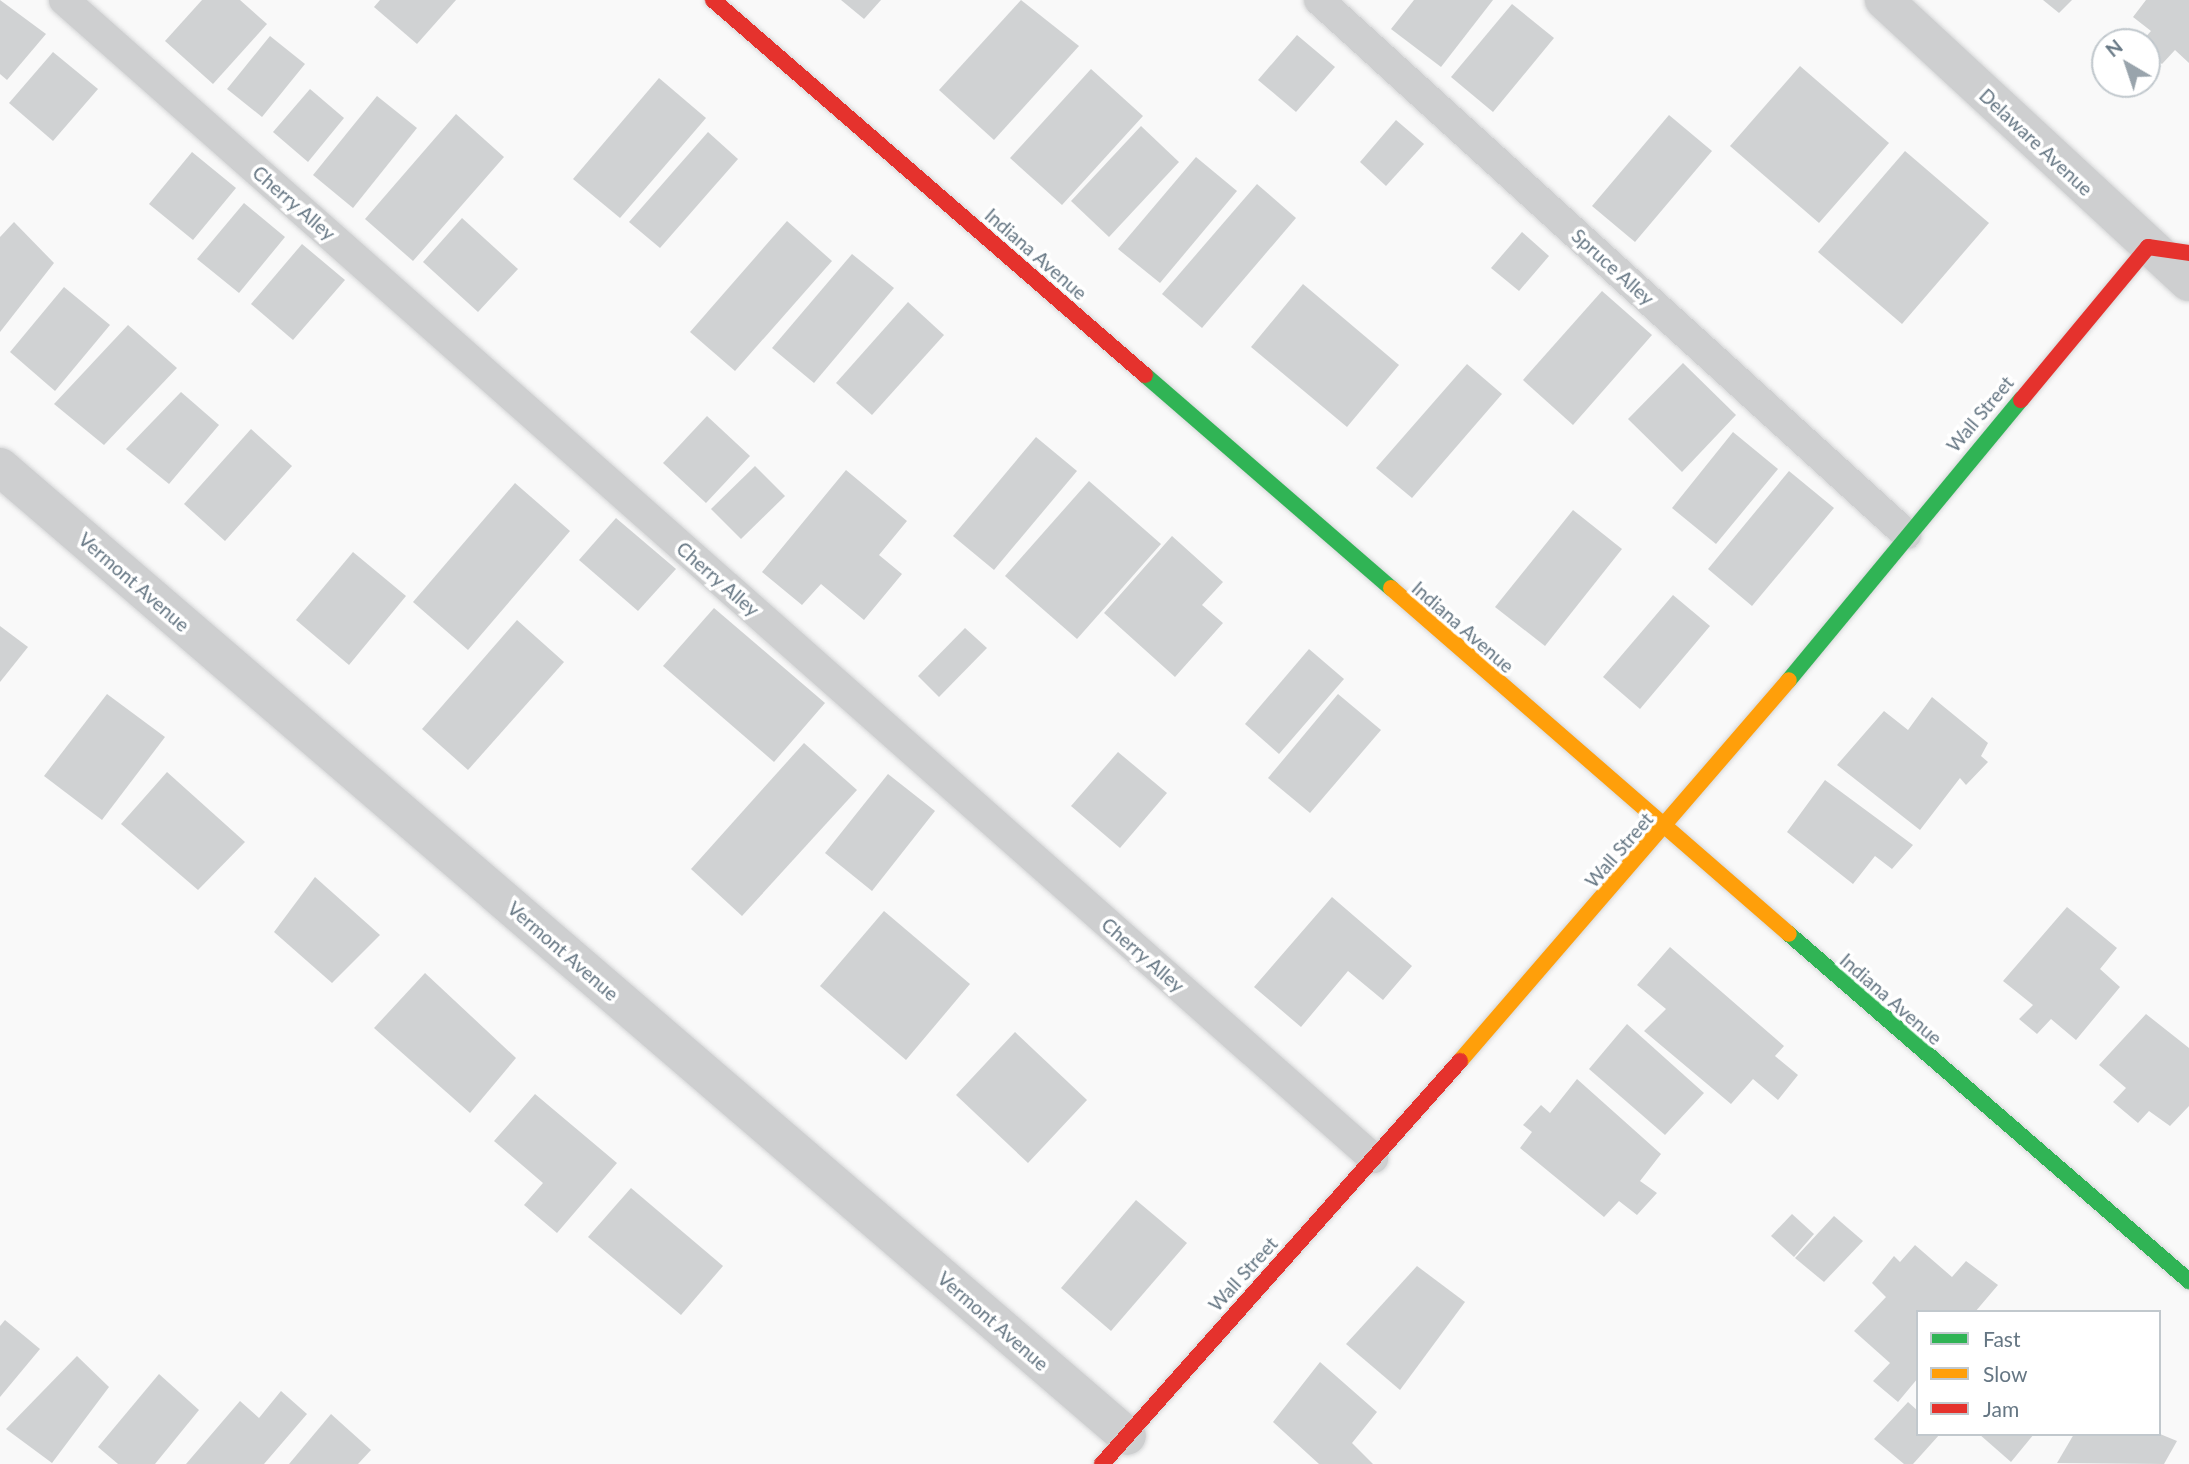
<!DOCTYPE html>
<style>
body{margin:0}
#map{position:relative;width:2189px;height:1464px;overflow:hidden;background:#f9f9f9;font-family:Lato,sans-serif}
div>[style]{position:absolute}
.building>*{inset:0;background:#d0d2d3}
.roads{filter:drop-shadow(0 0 2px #d5d6d7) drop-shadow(0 0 2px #d5d6d7)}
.lane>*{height:30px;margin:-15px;padding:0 15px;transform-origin:15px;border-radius:15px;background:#cecfd0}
.street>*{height:38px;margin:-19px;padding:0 19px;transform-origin:19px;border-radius:19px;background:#cecfd0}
.fast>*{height:16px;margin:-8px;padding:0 8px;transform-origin:8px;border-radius:8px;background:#30b455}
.slow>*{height:16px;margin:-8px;padding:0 8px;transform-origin:8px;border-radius:8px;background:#ff9f0a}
.jam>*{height:16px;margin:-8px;padding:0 8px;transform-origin:8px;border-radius:8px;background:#e5322d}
span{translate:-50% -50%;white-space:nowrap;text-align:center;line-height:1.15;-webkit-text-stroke:7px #fff;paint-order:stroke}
.street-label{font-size:19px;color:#657683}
.legend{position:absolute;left:1916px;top:1310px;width:245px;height:126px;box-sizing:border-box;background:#fff;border:2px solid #c1c8cd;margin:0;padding:9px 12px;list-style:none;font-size:21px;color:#657683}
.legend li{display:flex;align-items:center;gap:14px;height:35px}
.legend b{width:35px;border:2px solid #c1c8cd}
.north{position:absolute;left:2091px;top:28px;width:70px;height:70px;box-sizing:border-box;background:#fff;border:2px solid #c1c8cd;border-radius:50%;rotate:321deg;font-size:19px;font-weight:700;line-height:28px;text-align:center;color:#657683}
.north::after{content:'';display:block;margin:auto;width:24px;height:32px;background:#99a4ac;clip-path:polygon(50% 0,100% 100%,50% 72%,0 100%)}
</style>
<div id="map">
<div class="building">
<div style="clip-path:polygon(0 0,46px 34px,7px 80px,0 74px)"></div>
<div style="clip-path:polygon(202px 0,240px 0,267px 24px,213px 84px,165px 41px)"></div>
<div style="clip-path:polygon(380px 0,456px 0,417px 44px,374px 7px)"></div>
<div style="clip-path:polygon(841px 0,881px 0,864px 19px)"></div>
<div style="clip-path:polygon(1021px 0,1079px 46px,994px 140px,939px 90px)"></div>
<div style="clip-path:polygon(1414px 0,1493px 0,1441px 67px,1391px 29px)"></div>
<div style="clip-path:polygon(2043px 0,2072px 0,2059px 13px)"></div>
<div style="clip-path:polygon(2146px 0,2189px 0,2189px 63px,2175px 50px,2162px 64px,2147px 52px,2147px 42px,2141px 42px,2151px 31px,2133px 17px)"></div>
<div style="clip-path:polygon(1512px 4px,1554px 38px,1493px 112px,1451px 77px)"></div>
<div style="clip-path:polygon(1297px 35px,1335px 67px,1296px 112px,1258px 80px)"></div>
<div style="clip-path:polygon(270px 36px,305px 64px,262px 117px,227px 89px)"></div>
<div style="clip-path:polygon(53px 52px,98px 89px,53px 141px,9px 103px)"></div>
<div style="clip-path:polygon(1800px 66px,1889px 143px,1819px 223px,1730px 146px)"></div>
<div style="clip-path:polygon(1091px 69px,1143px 116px,1062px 205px,1010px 158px)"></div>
<div style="clip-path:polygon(659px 78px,706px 118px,620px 218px,573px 179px)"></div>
<div style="clip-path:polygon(310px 89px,344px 118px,308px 162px,273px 132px)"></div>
<div style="clip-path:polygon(377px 96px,417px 128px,353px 208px,313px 175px)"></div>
<div style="clip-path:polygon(456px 114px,504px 157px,413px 261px,365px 219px)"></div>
<div style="clip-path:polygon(1669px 115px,1712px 151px,1635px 242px,1592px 206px)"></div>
<div style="clip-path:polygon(1396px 120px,1424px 144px,1386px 186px,1360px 162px)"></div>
<div style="clip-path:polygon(1141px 126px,1179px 162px,1109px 237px,1071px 201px)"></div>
<div style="clip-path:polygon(708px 132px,738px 159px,660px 248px,629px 222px)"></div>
<div style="clip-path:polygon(1905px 151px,1989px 223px,1902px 324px,1818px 252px)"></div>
<div style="clip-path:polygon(192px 152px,236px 188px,193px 240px,149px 204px)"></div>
<div style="clip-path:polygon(1196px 157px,1237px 191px,1160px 283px,1118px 249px)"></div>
<div style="clip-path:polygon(1257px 184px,1296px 218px,1202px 328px,1162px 294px)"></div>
<div style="clip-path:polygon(244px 203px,285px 237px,239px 293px,197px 259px)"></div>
<div style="clip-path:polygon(462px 218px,518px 269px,478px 312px,423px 262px)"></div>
<div style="clip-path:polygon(787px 221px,832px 261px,735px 371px,690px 332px)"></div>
<div style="clip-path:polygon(14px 222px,54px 263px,0 332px,0 237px)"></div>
<div style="clip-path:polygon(1522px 232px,1549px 256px,1519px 291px,1491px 268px)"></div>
<div style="clip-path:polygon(302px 244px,345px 280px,293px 340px,251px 304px)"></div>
<div style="clip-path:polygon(852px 254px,894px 288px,814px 383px,772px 348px)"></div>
<div style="clip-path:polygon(1303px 284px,1399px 365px,1347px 427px,1251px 347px)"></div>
<div style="clip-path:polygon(64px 287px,110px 325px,55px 391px,10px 352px)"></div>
<div style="clip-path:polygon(1602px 291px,1652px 335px,1573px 425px,1523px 380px)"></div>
<div style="clip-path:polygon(908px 302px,944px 335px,872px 415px,836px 383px)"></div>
<div style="clip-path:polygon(128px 325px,177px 368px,104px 445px,54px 404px)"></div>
<div style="clip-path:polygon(1683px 363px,1736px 415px,1682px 472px,1628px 419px)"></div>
<div style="clip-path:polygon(1467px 364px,1502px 394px,1412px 498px,1376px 468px)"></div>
<div style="clip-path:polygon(181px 392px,219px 425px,169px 484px,126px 449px)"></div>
<div style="clip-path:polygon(707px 416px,750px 456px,706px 503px,663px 463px)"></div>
<div style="clip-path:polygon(251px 429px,292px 466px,225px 541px,184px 504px)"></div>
<div style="clip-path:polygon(1733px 432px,1778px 469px,1716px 544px,1672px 508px)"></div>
<div style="clip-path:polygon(1036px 437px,1077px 471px,994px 570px,953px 536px)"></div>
<div style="clip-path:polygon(755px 466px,785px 496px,741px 539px,711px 509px)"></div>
<div style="clip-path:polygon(846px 470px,907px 521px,879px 555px,902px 574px,864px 620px,821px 584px,802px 605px,762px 572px)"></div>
<div style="clip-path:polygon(1789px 471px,1834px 508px,1752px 606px,1708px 569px)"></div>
<div style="clip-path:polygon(1089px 481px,1161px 544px,1077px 639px,1005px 576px)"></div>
<div style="clip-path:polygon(515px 483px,570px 531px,468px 650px,413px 602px)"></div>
<div style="clip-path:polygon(1573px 510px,1622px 549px,1545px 646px,1495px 607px)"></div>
<div style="clip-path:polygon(616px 518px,676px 569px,638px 611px,579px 560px)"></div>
<div style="clip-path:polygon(1172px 536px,1223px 582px,1202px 605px,1223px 623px,1175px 677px,1104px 613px)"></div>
<div style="clip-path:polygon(353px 552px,406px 596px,349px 665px,296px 620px)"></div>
<div style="clip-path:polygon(1673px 595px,1710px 626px,1640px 709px,1603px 677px)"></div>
<div style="clip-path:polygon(714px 608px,825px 703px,774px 762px,663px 666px)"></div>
<div style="clip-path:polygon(517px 620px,564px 662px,468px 770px,422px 729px)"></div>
<div style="clip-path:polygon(0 626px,28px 647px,0 682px)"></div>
<div style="clip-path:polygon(965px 628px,987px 648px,939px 697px,918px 676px)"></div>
<div style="clip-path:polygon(1309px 649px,1344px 679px,1279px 754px,1245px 724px)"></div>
<div style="clip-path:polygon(107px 694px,165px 737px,102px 820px,44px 776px)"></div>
<div style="clip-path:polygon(1338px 694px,1381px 730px,1310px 813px,1268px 778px)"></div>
<div style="clip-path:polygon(1932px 697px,1988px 743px,1981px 756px,1988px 762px,1966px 785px,1960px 778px,1920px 830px,1837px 765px,1884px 711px,1908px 730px)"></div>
<div style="clip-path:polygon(804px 743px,857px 790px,742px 916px,691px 869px)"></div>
<div style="clip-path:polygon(1118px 752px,1167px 793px,1120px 848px,1071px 806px)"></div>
<div style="clip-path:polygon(167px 772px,245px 842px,198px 890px,121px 824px)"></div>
<div style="clip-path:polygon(888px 774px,935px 811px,872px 891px,825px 853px)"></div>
<div style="clip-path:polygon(1825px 780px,1913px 845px,1892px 869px,1875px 856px,1853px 884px,1787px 832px)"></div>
<div style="clip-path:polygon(315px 877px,380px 935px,332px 983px,274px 932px)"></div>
<div style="clip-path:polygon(1332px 897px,1412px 966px,1383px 1000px,1348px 971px,1301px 1027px,1254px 987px)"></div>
<div style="clip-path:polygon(2067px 907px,2117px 948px,2100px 969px,2120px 987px,2076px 1040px,2051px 1019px,2037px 1034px,2019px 1019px,2033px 1005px,2003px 981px)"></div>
<div style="clip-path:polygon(884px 911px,970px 984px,906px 1060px,820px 986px)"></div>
<div style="clip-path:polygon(1670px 947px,1784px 1046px,1775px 1056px,1798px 1075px,1778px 1100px,1753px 1079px,1731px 1104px,1644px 1031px,1666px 1009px,1637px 985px)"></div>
<div style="clip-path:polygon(425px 973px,516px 1058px,470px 1113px,374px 1028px)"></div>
<div style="clip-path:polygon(2146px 1014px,2189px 1048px,2189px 1106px,2170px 1126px,2149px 1111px,2138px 1123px,2113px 1102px,2126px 1088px,2099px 1065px)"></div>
<div style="clip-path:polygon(1627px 1024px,1704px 1093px,1665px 1135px,1589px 1069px)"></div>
<div style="clip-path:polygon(1015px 1032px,1087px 1100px,1028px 1163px,956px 1095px)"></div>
<div style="clip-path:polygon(1577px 1079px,1661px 1154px,1640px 1181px,1657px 1193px,1637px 1215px,1619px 1201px,1604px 1217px,1520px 1148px,1532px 1132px,1523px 1125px,1541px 1105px,1550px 1113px)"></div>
<div style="clip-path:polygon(535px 1094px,617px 1163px,557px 1233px,524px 1205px,543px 1183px,494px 1141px)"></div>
<div style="clip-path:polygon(631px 1188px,723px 1266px,681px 1315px,588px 1237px)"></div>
<div style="clip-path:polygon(1136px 1200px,1187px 1243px,1111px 1331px,1061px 1288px)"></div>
<div style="clip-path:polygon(1792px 1214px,1814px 1234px,1794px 1257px,1771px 1236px)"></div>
<div style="clip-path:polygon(1834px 1216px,1863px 1241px,1824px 1282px,1795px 1258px)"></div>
<div style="clip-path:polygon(1915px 1245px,1952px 1277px,1966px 1261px,1998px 1285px,1975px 1312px,1918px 1312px,1918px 1378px,1898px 1402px,1873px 1381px,1890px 1363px,1854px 1331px,1886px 1297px,1872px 1283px,1894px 1256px,1900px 1262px)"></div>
<div style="clip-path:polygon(1417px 1266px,1465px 1302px,1400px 1390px,1346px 1344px)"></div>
<div style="clip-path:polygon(5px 1320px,40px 1349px,0 1397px,0 1326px)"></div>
<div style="clip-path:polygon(77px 1356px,109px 1387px,52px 1463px,6px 1429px)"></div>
<div style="clip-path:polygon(1320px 1362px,1377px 1412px,1352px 1443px,1373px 1464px,1319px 1464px,1273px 1422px)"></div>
<div style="clip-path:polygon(159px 1374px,199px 1410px,155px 1464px,118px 1464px,98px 1447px)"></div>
<div style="clip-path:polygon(281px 1391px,307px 1414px,264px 1464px,186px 1464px,240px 1401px,259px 1418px)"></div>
<div style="clip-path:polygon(1908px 1402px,1918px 1411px,1918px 1434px,1940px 1434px,1913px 1464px,1904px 1464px,1874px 1439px)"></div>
<div style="clip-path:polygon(331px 1414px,371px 1450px,358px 1464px,289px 1464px)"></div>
<div style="clip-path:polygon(1979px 1434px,2034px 1434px,2011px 1462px)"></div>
<div style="clip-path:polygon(2074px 1434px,2160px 1434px,2177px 1441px,2164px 1464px,2057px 1463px)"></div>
</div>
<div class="roads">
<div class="lane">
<div style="left:64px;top:0;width:1748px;rotate:41.5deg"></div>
<div style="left:1319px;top:0;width:794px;rotate:42.29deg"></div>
</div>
<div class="street">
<div style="left:1884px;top:0;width:415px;rotate:42.8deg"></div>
<div style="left:0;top:467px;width:1486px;rotate:40.69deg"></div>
</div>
<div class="fast">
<div style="left:1145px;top:375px;width:325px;rotate:40.9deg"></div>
<div style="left:1789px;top:680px;width:364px;rotate:-50.4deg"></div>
<div style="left:1789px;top:934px;width:530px;rotate:40.94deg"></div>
</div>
<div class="slow">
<div style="left:1391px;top:588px;width:527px;rotate:41deg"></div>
<div style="left:1460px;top:1061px;width:503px;rotate:-49.19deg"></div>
</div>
<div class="jam">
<div style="left:713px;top:0;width:572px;rotate:40.96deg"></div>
<div style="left:2021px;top:400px;width:199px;rotate:-50.3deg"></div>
<div style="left:2148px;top:247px;width:41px;rotate:8.3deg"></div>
<div style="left:1102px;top:1464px;width:539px;rotate:-48.38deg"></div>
</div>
</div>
<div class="street-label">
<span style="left:2036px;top:142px;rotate:43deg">Delaware Avenue</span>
<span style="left:294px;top:203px;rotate:41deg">Cherry Alley</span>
<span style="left:1036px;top:254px;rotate:41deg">Indiana Avenue</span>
<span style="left:1613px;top:267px;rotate:42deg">Spruce Alley</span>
<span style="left:1980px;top:414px;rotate:-50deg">Wall Street</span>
<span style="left:718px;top:579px;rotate:41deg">Cherry Alley</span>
<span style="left:134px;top:582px;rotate:41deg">Vermont Avenue</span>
<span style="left:1463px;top:627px;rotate:41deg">Indiana Avenue</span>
<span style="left:1619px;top:850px;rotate:-49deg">Wall Street</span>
<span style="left:563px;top:951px;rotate:41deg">Vermont Avenue</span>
<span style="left:1143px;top:955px;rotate:41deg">Cherry Alley</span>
<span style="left:1891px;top:999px;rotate:41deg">Indiana Avenue</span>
<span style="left:1243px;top:1274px;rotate:-48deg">Wall Street</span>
<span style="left:993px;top:1321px;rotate:41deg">Vermont Avenue</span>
</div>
<ul class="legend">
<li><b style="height:9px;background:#30b455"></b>Fast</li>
<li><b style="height:9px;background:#ff9f0a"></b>Slow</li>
<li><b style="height:9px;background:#e5322d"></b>Jam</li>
</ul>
<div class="north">N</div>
</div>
